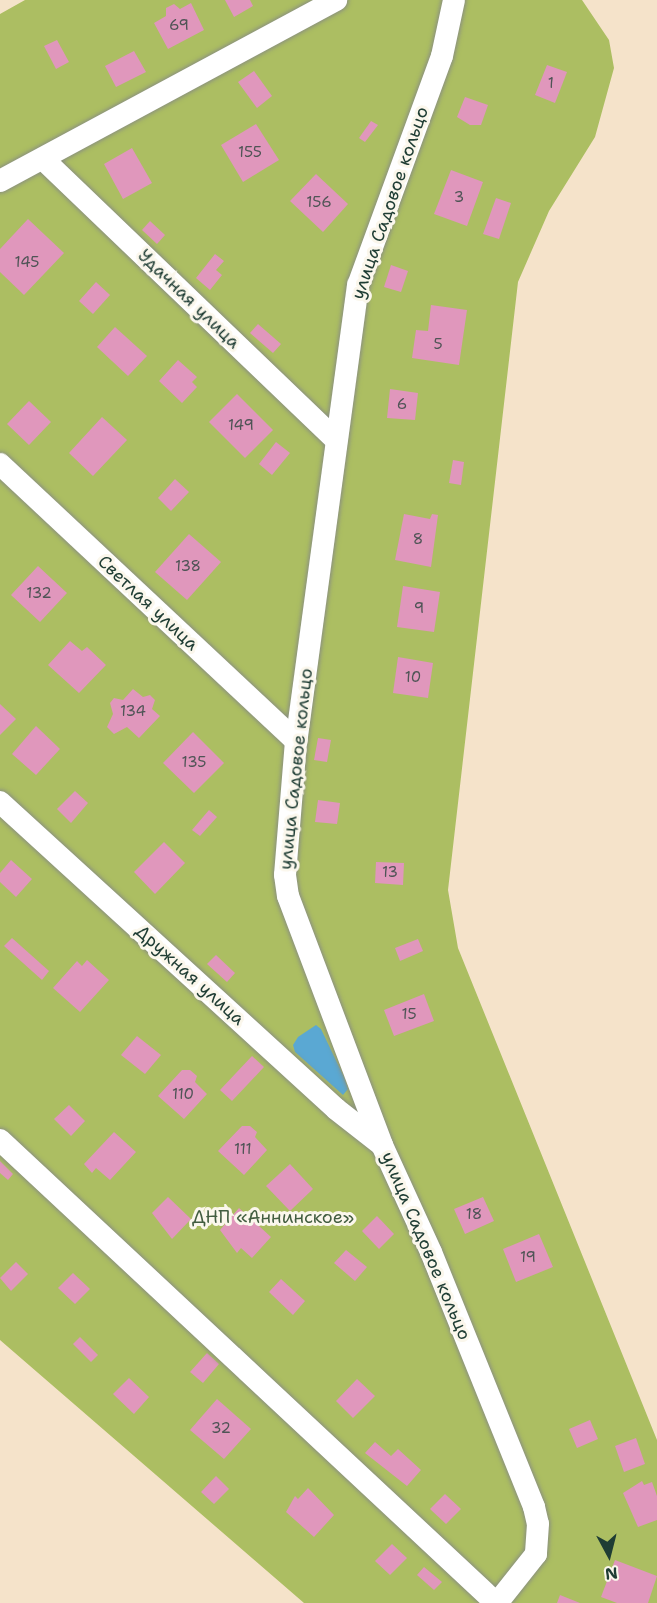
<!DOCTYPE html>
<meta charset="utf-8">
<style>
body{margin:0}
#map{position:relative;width:657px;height:1603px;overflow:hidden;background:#f5e3ca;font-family:"Shantell Sans",sans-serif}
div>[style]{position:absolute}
.green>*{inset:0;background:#acbe62}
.water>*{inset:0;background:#5aa8d3}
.building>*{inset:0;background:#e097bc}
.roads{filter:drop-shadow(0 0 2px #8a907f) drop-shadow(0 0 2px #8a907f)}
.street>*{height:22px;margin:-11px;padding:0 11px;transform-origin:11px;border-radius:11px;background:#fff}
span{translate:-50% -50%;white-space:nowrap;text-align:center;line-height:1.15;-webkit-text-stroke:6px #fbf7ec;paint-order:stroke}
.number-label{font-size:15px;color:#4f5456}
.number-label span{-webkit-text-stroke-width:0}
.street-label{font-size:18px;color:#1f3d34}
.park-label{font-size:18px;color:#425d40}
.north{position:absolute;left:579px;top:1525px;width:60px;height:60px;-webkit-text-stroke:4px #fbf7ec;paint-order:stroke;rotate:173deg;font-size:16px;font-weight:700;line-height:24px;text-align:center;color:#1f3d34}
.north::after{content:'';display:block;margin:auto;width:21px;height:27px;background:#1f3d34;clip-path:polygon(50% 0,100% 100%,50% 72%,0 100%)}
</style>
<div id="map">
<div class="green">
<div style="clip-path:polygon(25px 0,582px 0,609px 40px,614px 68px,595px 137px,549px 211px,518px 282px,448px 890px,458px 948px,657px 1440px,657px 1603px,304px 1603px,0 1340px,0 14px)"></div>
</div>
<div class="water">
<div style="clip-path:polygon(316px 1025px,321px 1029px,344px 1077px,348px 1089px,343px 1095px,295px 1052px,293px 1045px,298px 1037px)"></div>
</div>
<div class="building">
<div style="clip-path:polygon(225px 0,250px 0,253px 6px,234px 17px)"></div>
<div style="clip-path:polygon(191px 3px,204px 30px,168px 49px,154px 23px,166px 16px,166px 8px,174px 4px,180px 9px)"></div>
<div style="clip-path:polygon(57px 40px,69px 62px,56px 69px,44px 46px)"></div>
<div style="clip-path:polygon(134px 51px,146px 72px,116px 87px,105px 66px)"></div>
<div style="clip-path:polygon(547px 65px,567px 72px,555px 103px,535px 95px)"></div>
<div style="clip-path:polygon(254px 71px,272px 96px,257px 108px,238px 82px)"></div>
<div style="clip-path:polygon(465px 97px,488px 105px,481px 125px,470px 125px,457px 117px)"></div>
<div style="clip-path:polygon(371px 121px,378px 125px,365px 142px,359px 138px)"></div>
<div style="clip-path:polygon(256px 124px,279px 160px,243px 182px,221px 145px)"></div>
<div style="clip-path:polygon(132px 148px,152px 183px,123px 199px,104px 164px)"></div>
<div style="clip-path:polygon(451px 170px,483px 182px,467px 226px,434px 214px)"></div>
<div style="clip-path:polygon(316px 174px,348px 204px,323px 232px,290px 201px)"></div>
<div style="clip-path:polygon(496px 198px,511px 203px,499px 239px,483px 234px)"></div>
<div style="clip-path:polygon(28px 219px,64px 253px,24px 295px,0 272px,0 249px)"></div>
<div style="clip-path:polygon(150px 221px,165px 235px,157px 244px,142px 230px)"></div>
<div style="clip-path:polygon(215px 254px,224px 261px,216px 270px,222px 275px,210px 290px,196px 278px)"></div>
<div style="clip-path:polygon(391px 265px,408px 271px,401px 292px,384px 287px)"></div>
<div style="clip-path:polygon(96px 282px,110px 295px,93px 314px,79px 301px)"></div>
<div style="clip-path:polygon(431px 305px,467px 310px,459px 365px,412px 358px,416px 330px,428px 331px)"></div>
<div style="clip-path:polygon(258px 324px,281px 344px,273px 353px,250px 333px)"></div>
<div style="clip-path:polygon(115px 327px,147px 356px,128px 376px,97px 347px)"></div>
<div style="clip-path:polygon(178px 360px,197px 377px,192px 382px,197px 387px,182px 403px,159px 381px)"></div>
<div style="clip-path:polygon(390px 389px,418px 393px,415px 420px,387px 418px)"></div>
<div style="clip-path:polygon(237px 394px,273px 430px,245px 458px,209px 422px)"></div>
<div style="clip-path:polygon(29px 401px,51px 422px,29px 445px,7px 424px)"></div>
<div style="clip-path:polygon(102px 417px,127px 440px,93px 476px,69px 453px)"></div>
<div style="clip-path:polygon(276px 442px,290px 453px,272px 475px,259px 464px)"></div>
<div style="clip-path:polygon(453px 460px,464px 462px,461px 485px,449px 483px)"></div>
<div style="clip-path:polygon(175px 479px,189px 492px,171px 511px,158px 498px)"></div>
<div style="clip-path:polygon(404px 514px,430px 519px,432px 514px,438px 515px,431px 567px,395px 560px)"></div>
<div style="clip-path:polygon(189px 534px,221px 562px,187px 600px,155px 572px)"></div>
<div style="clip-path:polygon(38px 566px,67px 593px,40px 622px,11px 595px)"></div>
<div style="clip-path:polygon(403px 586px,440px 592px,434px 632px,397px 627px)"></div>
<div style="clip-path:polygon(70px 641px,82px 651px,87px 647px,106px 665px,79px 693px,48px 665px)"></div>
<div style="clip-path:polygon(398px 657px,433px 663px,428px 698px,393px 693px)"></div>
<div style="clip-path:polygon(133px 689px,143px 697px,150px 695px,155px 700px,152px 709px,160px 716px,139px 738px,127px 727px,114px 734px,107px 727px,113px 714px,110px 703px,114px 698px,123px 700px)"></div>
<div style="clip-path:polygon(0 704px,16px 719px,0 735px)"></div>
<div style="clip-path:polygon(36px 726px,60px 749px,36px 775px,12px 754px)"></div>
<div style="clip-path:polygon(193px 732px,224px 763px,194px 793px,163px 763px)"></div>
<div style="clip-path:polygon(318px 738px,331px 740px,327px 762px,314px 760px)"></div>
<div style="clip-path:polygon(75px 791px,88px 803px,71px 823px,57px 809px)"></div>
<div style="clip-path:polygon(318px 800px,340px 803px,337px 824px,315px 822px)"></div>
<div style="clip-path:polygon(209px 810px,217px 817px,200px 836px,192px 830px)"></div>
<div style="clip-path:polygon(164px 842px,185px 863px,155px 894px,134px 872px)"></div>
<div style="clip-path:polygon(11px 860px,32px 879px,16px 897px,0 882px,0 873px)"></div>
<div style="clip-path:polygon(376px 862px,404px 863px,403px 885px,375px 883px)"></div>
<div style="clip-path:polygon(12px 938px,49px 971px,42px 980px,4px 946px)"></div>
<div style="clip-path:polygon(418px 939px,423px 951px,400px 961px,395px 948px)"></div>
<div style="clip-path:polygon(216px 955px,235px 973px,227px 982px,207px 964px)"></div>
<div style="clip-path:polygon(87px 960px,109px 980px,80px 1012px,53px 988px,77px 961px,82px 966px)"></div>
<div style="clip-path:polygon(424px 994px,434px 1021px,394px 1036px,384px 1010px)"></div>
<div style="clip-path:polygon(137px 1036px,161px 1055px,145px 1074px,121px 1055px)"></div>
<div style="clip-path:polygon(252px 1056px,264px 1067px,232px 1101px,220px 1090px)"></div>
<div style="clip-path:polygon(182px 1070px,190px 1070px,197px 1076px,195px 1082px,207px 1094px,184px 1119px,158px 1096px)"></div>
<div style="clip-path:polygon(69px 1105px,85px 1121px,71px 1136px,54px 1119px)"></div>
<div style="clip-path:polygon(242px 1126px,250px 1126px,257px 1132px,255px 1137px,267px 1150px,244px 1175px,218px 1151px)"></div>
<div style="clip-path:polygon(114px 1132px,136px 1152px,110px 1180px,96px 1168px,92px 1173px,84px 1164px)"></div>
<div style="clip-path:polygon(0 1161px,13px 1174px,8px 1180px,0 1173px)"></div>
<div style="clip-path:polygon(290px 1164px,313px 1189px,290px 1211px,266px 1186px)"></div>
<div style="clip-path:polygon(168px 1197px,191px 1219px,172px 1239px,152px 1213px)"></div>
<div style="clip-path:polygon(483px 1197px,494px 1221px,465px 1234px,454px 1209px)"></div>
<div style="clip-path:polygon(239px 1208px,271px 1237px,252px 1258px,241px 1248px,237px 1253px,220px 1230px)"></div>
<div style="clip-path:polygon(377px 1216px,394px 1234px,379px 1249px,362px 1231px)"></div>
<div style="clip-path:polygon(539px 1234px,553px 1267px,516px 1282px,503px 1249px)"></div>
<div style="clip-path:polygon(346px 1250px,367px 1267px,355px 1281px,334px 1263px)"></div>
<div style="clip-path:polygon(16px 1262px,28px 1274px,11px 1291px,0 1278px)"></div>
<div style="clip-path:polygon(73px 1273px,90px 1289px,75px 1304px,58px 1288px)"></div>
<div style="clip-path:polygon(281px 1279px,305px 1301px,293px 1315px,269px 1292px)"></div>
<div style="clip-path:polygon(80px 1337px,98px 1355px,91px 1362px,73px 1344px)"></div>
<div style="clip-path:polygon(207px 1353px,219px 1364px,203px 1383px,190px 1372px)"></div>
<div style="clip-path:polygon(129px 1378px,149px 1397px,134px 1414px,113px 1394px)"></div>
<div style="clip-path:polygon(357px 1379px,375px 1396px,353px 1418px,336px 1401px)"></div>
<div style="clip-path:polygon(217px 1399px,251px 1429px,224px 1459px,190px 1430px)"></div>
<div style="clip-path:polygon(590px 1420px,598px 1439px,577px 1448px,569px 1429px)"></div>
<div style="clip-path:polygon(636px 1438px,645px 1464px,624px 1472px,615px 1446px)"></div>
<div style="clip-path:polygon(375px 1442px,391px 1456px,398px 1449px,421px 1470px,407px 1486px,365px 1453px)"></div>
<div style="clip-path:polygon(216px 1476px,229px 1489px,214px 1504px,201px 1492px)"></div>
<div style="clip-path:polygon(642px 1481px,644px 1485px,652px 1482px,657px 1496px,657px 1520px,638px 1527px,623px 1493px)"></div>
<div style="clip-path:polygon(308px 1488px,334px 1515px,314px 1537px,286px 1512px,295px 1496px,298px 1499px)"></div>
<div style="clip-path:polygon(445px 1494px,461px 1509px,446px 1524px,430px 1509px)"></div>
<div style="clip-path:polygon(392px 1544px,407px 1558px,390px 1575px,375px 1561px)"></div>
<div style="clip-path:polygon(615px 1560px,657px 1576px,648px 1603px,617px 1603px,601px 1597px)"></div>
<div style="clip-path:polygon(424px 1567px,442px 1582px,434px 1590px,417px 1575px)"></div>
<div style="clip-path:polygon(560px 1595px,580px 1603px,557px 1603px)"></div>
</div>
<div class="roads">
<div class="street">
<div style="left:454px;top:0;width:57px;rotate:102.1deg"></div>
<div style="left:442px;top:56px;width:244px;rotate:110.1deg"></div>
<div style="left:358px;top:285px;width:460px;rotate:97.7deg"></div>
<div style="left:296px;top:741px;width:134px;rotate:94.7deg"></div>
<div style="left:285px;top:875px;width:21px;rotate:82deg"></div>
<div style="left:288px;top:896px;width:266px;rotate:69.3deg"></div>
<div style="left:382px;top:1145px;width:118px;rotate:65.4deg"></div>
<div style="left:431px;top:1252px;width:275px;rotate:68deg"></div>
<div style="left:534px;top:1507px;width:17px;rotate:77deg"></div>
<div style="left:538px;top:1524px;width:30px;rotate:94deg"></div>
<div style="left:536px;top:1554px;width:63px;rotate:128.5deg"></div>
<div style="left:43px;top:159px;width:405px;rotate:43.8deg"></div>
<div style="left:0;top:181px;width:382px;rotate:-28.3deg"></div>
<div style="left:0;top:464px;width:405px;rotate:43.1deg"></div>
<div style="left:0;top:802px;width:455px;rotate:42.4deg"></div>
<div style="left:336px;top:1109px;width:58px;rotate:38deg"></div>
<div style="left:0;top:1140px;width:679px;rotate:43.03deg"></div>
</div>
</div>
<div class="number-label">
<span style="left:179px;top:26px">69</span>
<span style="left:551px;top:84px">1</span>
<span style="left:250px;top:153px">155</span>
<span style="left:459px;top:198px">3</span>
<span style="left:319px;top:203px">156</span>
<span style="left:27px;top:263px">145</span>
<span style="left:438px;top:345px">5</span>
<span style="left:402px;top:405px">6</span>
<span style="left:241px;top:426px">149</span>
<span style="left:418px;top:540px">8</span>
<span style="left:188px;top:567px">138</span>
<span style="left:39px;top:594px">132</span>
<span style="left:419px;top:609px">9</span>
<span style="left:413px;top:678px">10</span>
<span style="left:133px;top:712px">134</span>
<span style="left:194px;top:763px">135</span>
<span style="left:390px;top:873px">13</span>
<span style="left:409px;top:1015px">15</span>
<span style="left:183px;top:1095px">110</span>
<span style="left:243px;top:1150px">111</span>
<span style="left:474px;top:1215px">18</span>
<span style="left:528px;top:1258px">19</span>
<span style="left:221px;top:1429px">32</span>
</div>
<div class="street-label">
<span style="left:390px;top:203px;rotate:-71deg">улица Садовое кольцо</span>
<span style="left:189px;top:299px;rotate:44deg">Удачная улица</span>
<span style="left:148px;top:603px;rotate:43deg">Светлая улица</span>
<span style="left:296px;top:769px;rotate:-84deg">улица Садовое кольцо</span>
<span style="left:190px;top:975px;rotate:42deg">Дружная улица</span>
<span style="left:426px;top:1246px;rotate:67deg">улица Садовое кольцо</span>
</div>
<div class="park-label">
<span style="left:273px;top:1217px">ДНП «Аннинское»</span>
</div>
<div class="north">N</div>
</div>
